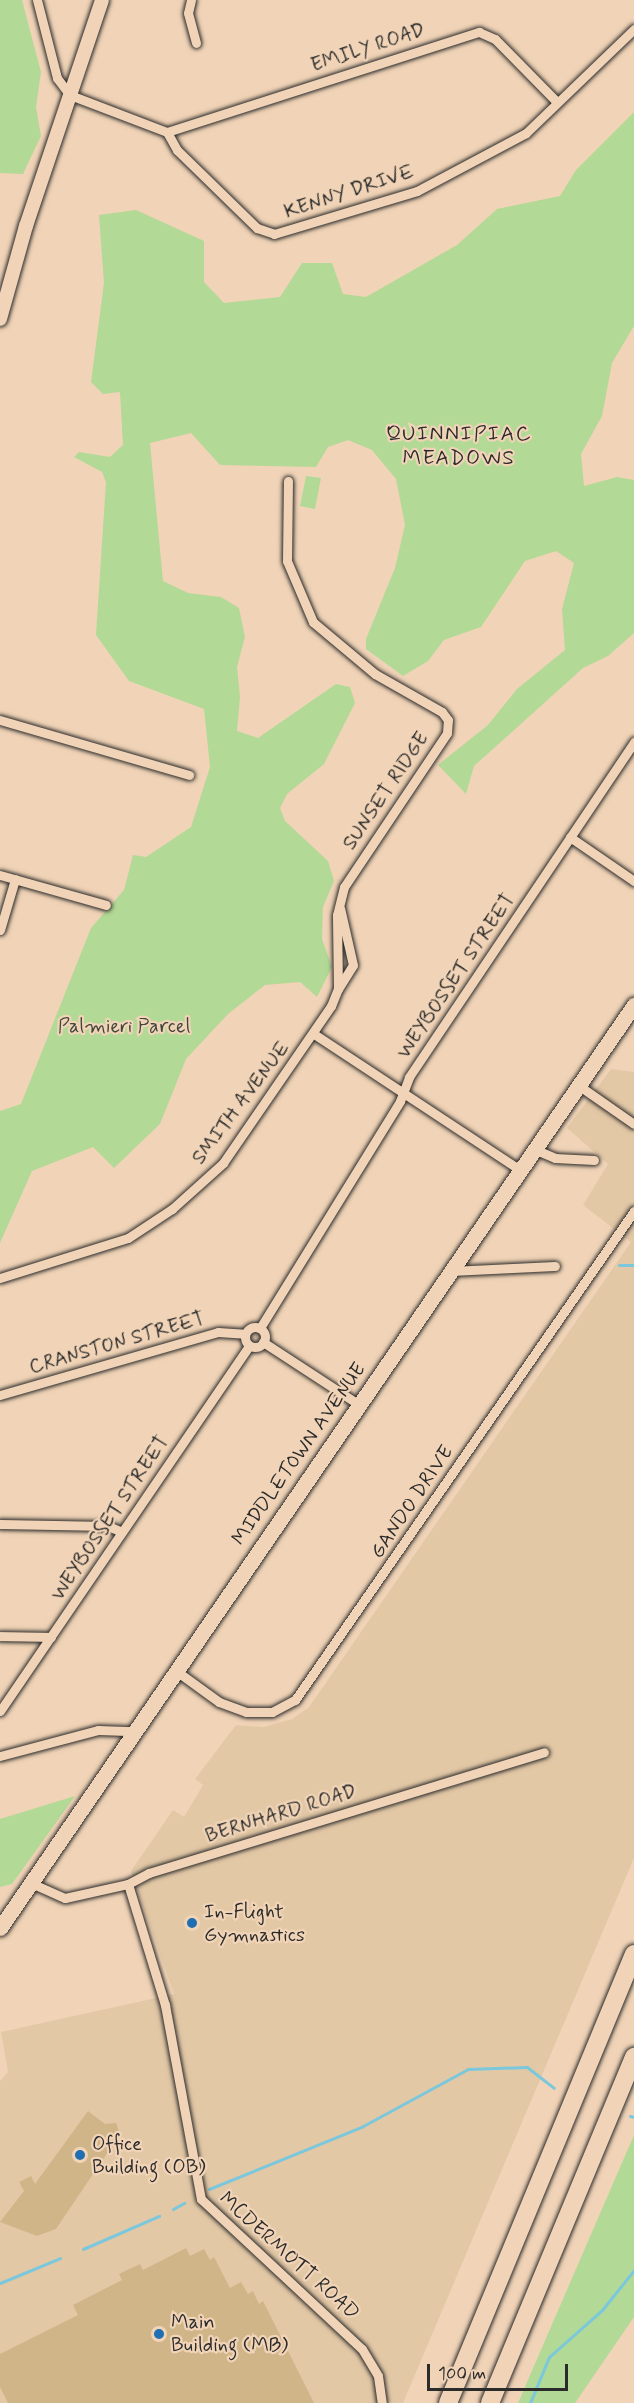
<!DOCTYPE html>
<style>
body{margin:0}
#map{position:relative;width:634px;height:2403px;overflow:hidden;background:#f1d4b7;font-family:Mynerve,sans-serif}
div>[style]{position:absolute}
.built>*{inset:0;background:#e3c8a6}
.green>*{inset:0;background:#b2d995}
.stream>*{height:3px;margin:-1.5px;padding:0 1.5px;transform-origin:1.5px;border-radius:1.5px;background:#7bc7db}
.building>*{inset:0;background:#d0b589}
.roads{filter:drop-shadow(0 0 2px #2b2b2b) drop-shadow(0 0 2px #2b2b2b)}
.minor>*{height:9px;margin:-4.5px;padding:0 4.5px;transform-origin:4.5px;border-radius:4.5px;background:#f1d4b7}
.minor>.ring{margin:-4.5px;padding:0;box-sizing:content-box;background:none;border:9px solid #f1d4b7;border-radius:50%}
.secondary>*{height:14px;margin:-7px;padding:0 7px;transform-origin:7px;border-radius:7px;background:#f1d4b7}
.primary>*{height:15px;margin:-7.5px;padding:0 7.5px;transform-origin:7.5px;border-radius:7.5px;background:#f1d4b7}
.motorway>*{height:18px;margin:-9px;padding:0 9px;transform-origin:9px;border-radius:9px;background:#f1d4b7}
.dots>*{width:16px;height:16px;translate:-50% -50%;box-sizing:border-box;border:3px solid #f1d4b7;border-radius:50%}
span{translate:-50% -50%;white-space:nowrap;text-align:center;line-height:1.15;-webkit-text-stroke:4.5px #f1d4b7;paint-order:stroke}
.street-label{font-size:20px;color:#2b2b2b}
.park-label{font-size:20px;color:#3f453b}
.poi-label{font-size:20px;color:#2b2b2b}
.left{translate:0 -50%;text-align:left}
.neighbourhood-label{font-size:21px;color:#2b2b2b;letter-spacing:1.5px}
.scale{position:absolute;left:427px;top:2364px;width:141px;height:27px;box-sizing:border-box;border:3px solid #2b2b2b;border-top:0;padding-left:8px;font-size:18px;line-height:21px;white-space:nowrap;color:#2b2b2b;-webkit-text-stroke:4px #f1d4b7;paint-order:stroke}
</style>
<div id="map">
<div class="built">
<div style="clip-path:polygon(611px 1069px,634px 1072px,634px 1858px,403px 2403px,0 2403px,0 2081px,8px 2072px,1px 2032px,174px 1994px,131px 1871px,173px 1810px,184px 1817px,203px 1785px,195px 1779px,236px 1725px,264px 1727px,292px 1719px,309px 1707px,631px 1242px,583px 1205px,608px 1164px,567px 1128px)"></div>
</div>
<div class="green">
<div style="clip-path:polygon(0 0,22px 0,41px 72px,36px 107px,41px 136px,23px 174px,0 173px)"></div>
<div style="clip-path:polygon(634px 112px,634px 326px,612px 363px,602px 416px,581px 454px,584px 486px,617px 477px,634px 480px,634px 633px,608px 656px,583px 668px,474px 766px,466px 794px,438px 765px,488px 725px,517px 689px,565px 650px,562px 609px,574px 563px,556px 551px,525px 561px,481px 627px,444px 640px,428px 661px,403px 676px,366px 649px,366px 639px,395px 568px,405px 525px,396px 479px,372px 450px,348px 440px,328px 447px,316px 467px,220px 465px,191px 433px,150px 443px,163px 581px,188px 593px,221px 597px,239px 608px,245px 637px,237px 667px,240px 697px,237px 731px,258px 738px,336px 684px,350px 687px,355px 703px,324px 764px,287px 794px,280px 808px,285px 821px,328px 861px,334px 881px,323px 907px,322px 939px,332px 967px,317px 997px,300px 982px,265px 985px,228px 1014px,186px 1059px,160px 1124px,114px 1168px,93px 1147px,32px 1171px,0 1243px,0 1111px,21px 1104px,91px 928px,124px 890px,133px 855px,146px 857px,191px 827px,210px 767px,204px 709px,129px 681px,96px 635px,106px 482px,102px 472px,74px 457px,79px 452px,110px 457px,123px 445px,120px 392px,103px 394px,91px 382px,104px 283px,99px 215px,136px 210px,204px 241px,204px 282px,224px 303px,280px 297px,302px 263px,332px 263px,343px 294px,366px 297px,457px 245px,497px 209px,560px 196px,576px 170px)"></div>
<div style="clip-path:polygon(306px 476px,321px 478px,315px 509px,300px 506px)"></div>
<div style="clip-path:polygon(75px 1796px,12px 1884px,0 1887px,0 1819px)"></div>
<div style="clip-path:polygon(634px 2135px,634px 2317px,575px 2403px,518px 2403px)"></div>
</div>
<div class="stream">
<div style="left:619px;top:1265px;width:15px"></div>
<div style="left:630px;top:2116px;width:4px;rotate:14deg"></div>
<div style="left:209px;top:2189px;width:166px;rotate:-22.2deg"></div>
<div style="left:363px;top:2126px;width:119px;rotate:-28.5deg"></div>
<div style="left:468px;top:2069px;width:59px;rotate:-1.9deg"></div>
<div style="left:527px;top:2067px;width:34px;rotate:38deg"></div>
<div style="left:173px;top:2209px;width:13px;rotate:-29deg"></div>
<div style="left:83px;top:2249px;width:83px;rotate:-23.5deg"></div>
<div style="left:0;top:2283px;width:65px;rotate:-22.6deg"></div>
<div style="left:530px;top:2403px;width:50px;rotate:-67.6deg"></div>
<div style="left:549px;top:2357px;width:71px;rotate:-41.6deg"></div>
<div style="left:602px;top:2310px;width:51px;rotate:-51.3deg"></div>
</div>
<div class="building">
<div style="clip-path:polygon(88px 2111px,105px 2124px,116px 2123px,120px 2134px,56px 2229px,37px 2236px,0 2222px,24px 2191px,19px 2182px,31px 2176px,35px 2184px)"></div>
<div style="clip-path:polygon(186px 2248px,190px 2256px,204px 2249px,210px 2260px,214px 2257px,230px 2288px,241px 2282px,248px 2294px,253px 2291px,259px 2304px,263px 2301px,314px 2403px,8px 2403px,0 2387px,0 2354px,78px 2315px,73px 2305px,122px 2280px,119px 2274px,140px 2264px,143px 2270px)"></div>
</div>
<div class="roads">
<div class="minor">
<div style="left:37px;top:0;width:81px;rotate:75.6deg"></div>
<div style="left:57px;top:78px;width:21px;rotate:53deg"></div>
<div style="left:70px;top:95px;width:104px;rotate:20.9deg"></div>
<div style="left:167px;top:132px;width:21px;rotate:61deg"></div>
<div style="left:177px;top:150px;width:112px;rotate:44.3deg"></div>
<div style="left:257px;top:228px;width:18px;rotate:19deg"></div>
<div style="left:274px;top:234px;width:149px;rotate:-16.7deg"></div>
<div style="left:417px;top:191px;width:123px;rotate:-28deg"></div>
<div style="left:526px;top:133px;width:150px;rotate:-43.9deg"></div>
<div style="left:191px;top:0;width:13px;rotate:103deg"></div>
<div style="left:188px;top:13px;width:31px;rotate:75deg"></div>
<div style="left:167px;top:132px;width:328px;rotate:-17.8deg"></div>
<div style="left:479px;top:32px;width:17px;rotate:24deg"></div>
<div style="left:495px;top:39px;width:88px;rotate:45.5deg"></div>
<div style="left:0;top:720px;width:197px;rotate:16.2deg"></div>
<div style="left:570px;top:837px;width:78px;rotate:34.5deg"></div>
<div style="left:0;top:875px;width:110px;rotate:15.8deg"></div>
<div style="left:0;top:930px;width:53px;rotate:-73.6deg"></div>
<div style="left:338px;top:989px;width:28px;rotate:-58deg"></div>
<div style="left:353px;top:965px;width:58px;rotate:-102.8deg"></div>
<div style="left:314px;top:1034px;width:247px;rotate:33.4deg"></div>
<div style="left:578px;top:1085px;width:68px;rotate:34.9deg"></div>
<div style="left:534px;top:1149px;width:23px;rotate:23deg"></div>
<div style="left:555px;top:1158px;width:39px;rotate:3deg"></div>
<div style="left:450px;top:1271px;width:105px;rotate:-2.7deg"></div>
<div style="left:0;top:1278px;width:134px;rotate:-17.4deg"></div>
<div style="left:128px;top:1238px;width:53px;rotate:-33.4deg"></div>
<div style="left:172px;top:1209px;width:69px;rotate:-42deg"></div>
<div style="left:223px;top:1163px;width:191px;rotate:-55.5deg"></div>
<div style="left:331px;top:1006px;width:18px;rotate:-68deg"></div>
<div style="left:338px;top:989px;width:74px;rotate:-90.8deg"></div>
<div style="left:337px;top:915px;width:29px;rotate:-76deg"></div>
<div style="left:344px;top:887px;width:185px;rotate:-56.2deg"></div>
<div style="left:447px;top:733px;width:13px;rotate:-86deg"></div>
<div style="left:448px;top:720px;width:10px;rotate:-127deg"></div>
<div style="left:442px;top:712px;width:77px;rotate:-150.4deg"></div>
<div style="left:375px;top:674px;width:81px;rotate:-140deg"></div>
<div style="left:313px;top:622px;width:66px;rotate:-113.1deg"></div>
<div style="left:287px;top:561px;width:80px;rotate:-89.3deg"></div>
<div class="ring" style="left:245px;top:1327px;width:11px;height:11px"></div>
<div style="left:260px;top:1328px;width:267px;rotate:-58.3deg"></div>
<div style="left:400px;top:1101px;width:26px;rotate:-69deg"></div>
<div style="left:409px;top:1077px;width:404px;rotate:-56.1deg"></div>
<div style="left:263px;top:1342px;width:113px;rotate:33.1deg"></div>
<div style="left:0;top:1395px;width:227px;rotate:-16.1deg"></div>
<div style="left:218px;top:1332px;width:26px;rotate:4deg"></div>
<div style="left:0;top:1524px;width:108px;rotate:1.1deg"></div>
<div style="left:108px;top:1526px;width:15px;rotate:23deg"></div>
<div style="left:0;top:1636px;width:51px;rotate:1.1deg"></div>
<div style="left:175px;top:1670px;width:54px;rotate:36deg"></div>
<div style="left:219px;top:1702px;width:29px;rotate:20deg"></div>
<div style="left:246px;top:1712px;width:26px"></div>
<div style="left:272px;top:1712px;width:26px;rotate:-28deg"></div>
<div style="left:295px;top:1700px;width:595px;rotate:-55.27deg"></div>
<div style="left:0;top:1711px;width:442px;rotate:-55.7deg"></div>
<div style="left:0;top:1756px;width:101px;rotate:-14.9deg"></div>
<div style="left:98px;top:1730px;width:36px;rotate:2deg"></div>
<div style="left:31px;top:1883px;width:37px;rotate:24deg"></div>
<div style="left:65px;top:1898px;width:65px;rotate:-12.5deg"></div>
<div style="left:128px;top:1884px;width:24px;rotate:-28deg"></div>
<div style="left:149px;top:1873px;width:413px;rotate:-17deg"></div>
<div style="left:128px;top:1884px;width:127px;rotate:73deg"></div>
<div style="left:165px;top:2005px;width:197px;rotate:79.5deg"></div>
<div style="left:201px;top:2199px;width:220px;rotate:43deg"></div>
<div style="left:362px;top:2349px;width:31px;rotate:59deg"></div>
<div style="left:378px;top:2376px;width:27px;rotate:82deg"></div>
</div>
<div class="secondary">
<div style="left:0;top:319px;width:97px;rotate:-74.4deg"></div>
<div style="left:26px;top:226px;width:238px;rotate:-71.4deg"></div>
</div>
<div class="primary">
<div style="left:0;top:1928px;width:1120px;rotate:-55.52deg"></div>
</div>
<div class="motorway">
<div style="left:448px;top:2403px;width:486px;rotate:-67.5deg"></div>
<div style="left:490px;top:2403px;width:375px;rotate:-67.4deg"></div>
</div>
</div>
<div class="dots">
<div style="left:192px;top:1923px;background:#1f6fb2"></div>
<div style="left:80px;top:2155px;background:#1f6fb2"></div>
<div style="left:159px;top:2334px;background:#1f6fb2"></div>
</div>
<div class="street-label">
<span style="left:368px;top:48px;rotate:-18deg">EMILY ROAD</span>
<span style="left:349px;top:192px;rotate:-18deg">KENNY DRIVE</span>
<span style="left:386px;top:791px;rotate:-56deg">SUNSET RIDGE</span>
<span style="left:456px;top:976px;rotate:-56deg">WEYBOSSET STREET</span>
<span style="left:241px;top:1103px;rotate:-53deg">SMITH AVENUE</span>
<span style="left:117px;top:1343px;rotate:-16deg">CRANSTON STREET</span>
<span style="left:299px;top:1454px;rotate:-55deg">MIDDLETOWN AVENUE</span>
<span style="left:412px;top:1502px;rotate:-56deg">GANDO DRIVE</span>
<span style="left:110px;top:1518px;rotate:-56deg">WEYBOSSET STREET</span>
<span style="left:281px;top:1814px;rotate:-17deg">BERNHARD ROAD</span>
<span style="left:289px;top:2256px;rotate:42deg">MCDERMOTT ROAD</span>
</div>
<div class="park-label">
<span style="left:124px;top:1026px">Palmieri Parcel</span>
</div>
<div class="poi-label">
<span class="left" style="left:204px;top:1924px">In-Flight<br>Gymnastics</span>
<span class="left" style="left:92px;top:2156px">Office<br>Building (OB)</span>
<span class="left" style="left:171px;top:2334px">Main<br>Building (MB)</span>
</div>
<div class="neighbourhood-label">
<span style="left:459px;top:446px">QUINNIPIAC<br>MEADOWS</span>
</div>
<div class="scale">100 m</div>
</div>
